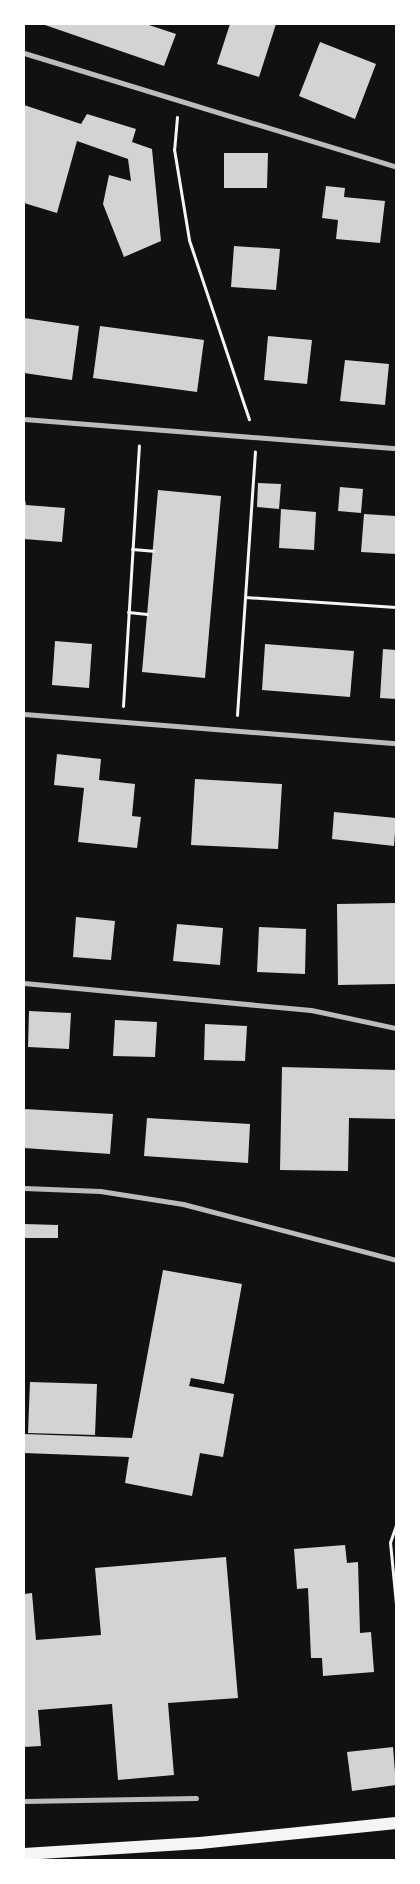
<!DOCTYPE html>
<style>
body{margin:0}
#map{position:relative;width:420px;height:1884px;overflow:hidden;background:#111;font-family:"Open Sans",sans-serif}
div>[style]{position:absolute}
.building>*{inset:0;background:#d3d3d3}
.path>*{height:3px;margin:-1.5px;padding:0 1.5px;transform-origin:1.5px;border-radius:1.5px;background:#f5f5f5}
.minor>*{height:5px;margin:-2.5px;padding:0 2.5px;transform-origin:2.5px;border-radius:2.5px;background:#bcbcbc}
.primary>*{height:12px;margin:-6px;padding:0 6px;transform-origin:6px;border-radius:6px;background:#f5f5f5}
span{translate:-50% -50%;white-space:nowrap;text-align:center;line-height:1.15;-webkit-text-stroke:5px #fff;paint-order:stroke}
.frame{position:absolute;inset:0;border:25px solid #fff;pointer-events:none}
</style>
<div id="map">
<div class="building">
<div style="clip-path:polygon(42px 24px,146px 24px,176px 34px,164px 66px)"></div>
<div style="clip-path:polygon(230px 24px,276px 24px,259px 77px,217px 64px)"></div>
<div style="clip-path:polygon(320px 42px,376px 64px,355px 119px,299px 96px)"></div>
<div style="clip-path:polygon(24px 105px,81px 124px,87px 114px,136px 129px,132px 142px,152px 149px,161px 241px,124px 257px,103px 204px,109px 175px,131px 181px,128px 159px,77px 141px,57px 213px,24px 203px)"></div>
<div style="clip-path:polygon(224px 153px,268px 153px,267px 188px,224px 188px)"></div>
<div style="clip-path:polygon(326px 186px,345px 188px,344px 197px,385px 201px,380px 243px,336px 239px,338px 220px,322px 218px)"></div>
<div style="clip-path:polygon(234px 246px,280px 249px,276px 290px,231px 287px)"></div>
<div style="clip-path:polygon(24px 318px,79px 326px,72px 380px,24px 373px)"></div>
<div style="clip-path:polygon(100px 326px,204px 340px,197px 392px,93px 378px)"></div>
<div style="clip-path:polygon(268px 336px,312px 340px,307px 384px,264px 380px)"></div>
<div style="clip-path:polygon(345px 360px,389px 364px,385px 405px,340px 401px)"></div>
<div style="clip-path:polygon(258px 483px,281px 484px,279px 509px,257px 507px)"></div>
<div style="clip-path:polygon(340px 487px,363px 489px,361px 513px,338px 511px)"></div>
<div style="clip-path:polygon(158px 490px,221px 496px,205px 678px,142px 672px)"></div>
<div style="clip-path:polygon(24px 495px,26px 505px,65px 508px,62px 542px,24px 539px)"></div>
<div style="clip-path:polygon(281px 509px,316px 512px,314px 550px,279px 548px)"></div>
<div style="clip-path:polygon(364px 514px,396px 516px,396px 554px,361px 552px)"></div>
<div style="clip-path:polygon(55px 641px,92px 644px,89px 688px,52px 685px)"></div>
<div style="clip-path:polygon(265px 644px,354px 651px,350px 697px,262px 690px)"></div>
<div style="clip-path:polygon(383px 649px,396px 650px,396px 699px,380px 698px)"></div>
<div style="clip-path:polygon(57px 754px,101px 759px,99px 780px,135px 784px,132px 816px,141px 817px,137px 848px,78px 842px,84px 788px,54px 785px)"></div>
<div style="clip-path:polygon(195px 779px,282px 784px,278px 849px,191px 845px)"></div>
<div style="clip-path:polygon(334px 812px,396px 818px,394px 846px,332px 839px)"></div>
<div style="clip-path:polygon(396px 903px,396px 984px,338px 985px,337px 904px)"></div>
<div style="clip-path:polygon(76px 917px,115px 921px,111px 960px,73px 957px)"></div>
<div style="clip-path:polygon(177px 924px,223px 928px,220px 965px,173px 961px)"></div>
<div style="clip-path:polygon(259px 927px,306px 929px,305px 974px,257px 972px)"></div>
<div style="clip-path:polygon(29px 1011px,71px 1013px,69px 1049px,28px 1047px)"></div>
<div style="clip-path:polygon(115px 1020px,157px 1022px,155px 1057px,113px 1056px)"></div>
<div style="clip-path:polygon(205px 1024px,247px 1026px,245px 1061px,204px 1060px)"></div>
<div style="clip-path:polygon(282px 1067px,396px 1070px,396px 1119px,349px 1118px,348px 1171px,280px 1170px)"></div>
<div style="clip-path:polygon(24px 1109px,113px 1114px,110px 1154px,24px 1148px)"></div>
<div style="clip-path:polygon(147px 1118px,250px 1124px,248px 1163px,144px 1156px)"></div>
<div style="clip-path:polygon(24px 1224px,58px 1225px,58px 1238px,24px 1238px)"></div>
<div style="clip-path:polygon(163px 1270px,242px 1284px,224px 1384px,191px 1378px,189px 1386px,234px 1394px,223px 1457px,200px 1453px,192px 1496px,125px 1483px,129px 1457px,24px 1453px,24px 1434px,132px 1438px)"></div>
<div style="clip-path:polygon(30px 1382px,97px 1384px,95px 1435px,28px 1433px)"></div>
<div style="clip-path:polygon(345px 1545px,347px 1563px,358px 1562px,360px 1633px,371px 1632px,374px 1672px,323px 1676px,322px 1658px,311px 1658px,308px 1588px,297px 1589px,294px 1549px)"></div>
<div style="clip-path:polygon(226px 1557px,238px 1698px,168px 1703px,174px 1775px,118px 1780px,112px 1704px,38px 1710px,41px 1746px,24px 1747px,24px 1594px,32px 1593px,36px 1640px,101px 1635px,95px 1568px)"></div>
<div style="clip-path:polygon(393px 1747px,396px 1785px,352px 1791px,347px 1752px)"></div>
</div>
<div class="path">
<div style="left:177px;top:117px;width:32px;rotate:95deg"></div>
<div style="left:174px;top:149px;width:92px;rotate:80.6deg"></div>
<div style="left:189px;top:240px;width:189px;rotate:71.5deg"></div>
<div style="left:132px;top:549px;width:21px;rotate:5deg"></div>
<div style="left:245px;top:597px;width:151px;rotate:3.8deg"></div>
<div style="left:128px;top:612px;width:19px;rotate:6deg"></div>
<div style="left:123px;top:706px;width:261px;rotate:-86.5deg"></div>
<div style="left:237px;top:715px;width:264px;rotate:-86.1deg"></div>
<div style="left:396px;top:1525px;width:18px;rotate:109deg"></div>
<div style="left:390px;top:1542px;width:62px;rotate:84.5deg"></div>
</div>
<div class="minor">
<div style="left:24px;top:53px;width:389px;rotate:17deg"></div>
<div style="left:24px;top:419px;width:373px;rotate:4.5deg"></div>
<div style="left:24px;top:714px;width:373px;rotate:4.5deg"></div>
<div style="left:24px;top:983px;width:288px;rotate:5.4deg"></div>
<div style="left:311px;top:1010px;width:87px;rotate:12deg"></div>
<div style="left:24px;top:1188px;width:76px;rotate:2.3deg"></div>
<div style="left:100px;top:1191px;width:84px;rotate:8.9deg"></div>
<div style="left:183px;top:1204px;width:220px;rotate:14.7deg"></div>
<div style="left:24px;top:1801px;width:172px;rotate:-1deg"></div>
</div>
<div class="primary">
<div style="left:24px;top:1854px;width:176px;rotate:-3.6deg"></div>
<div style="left:200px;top:1843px;width:197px;rotate:-5.8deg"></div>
</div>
<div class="frame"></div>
</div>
